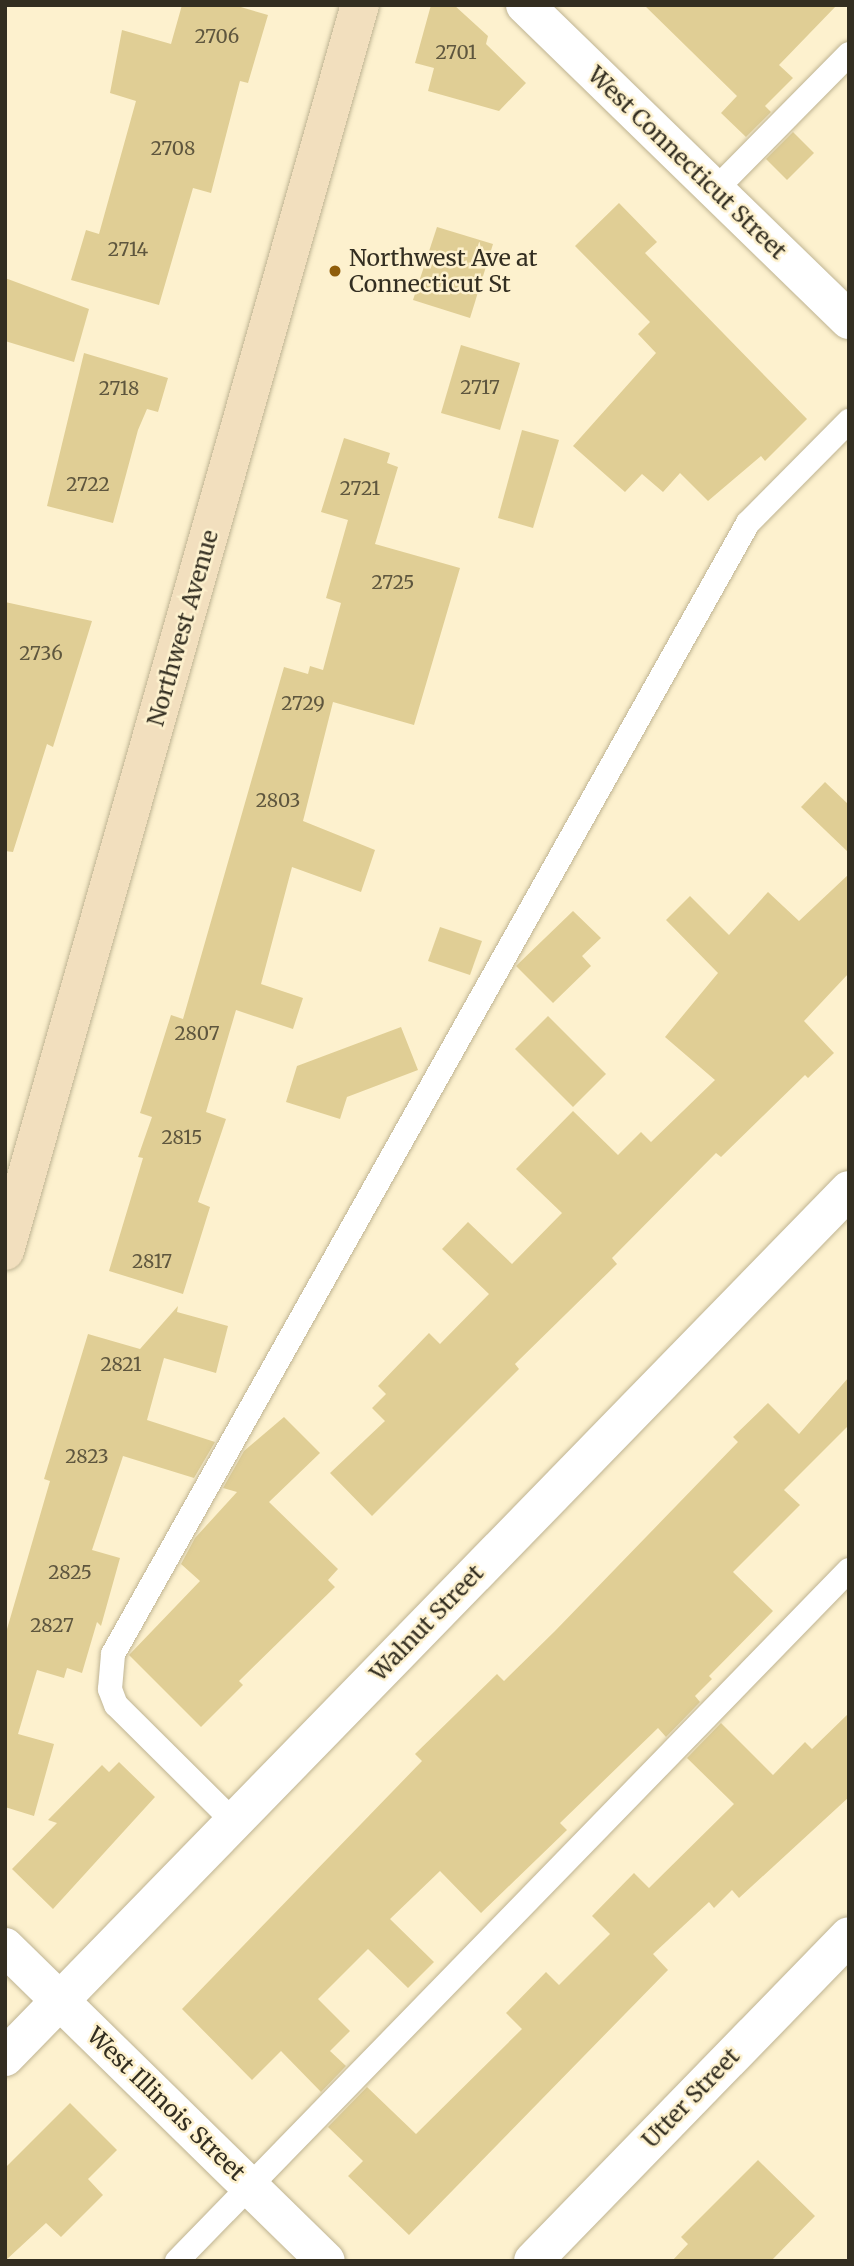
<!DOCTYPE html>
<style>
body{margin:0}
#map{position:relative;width:854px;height:2266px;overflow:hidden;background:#fdf1ce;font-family:Merriweather,serif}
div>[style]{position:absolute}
.building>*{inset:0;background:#e0ce95}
.roads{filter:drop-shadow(0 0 2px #bfb493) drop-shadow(0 0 2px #bfb493)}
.lane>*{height:24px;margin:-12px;padding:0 12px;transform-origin:12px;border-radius:12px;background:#fff}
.street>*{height:38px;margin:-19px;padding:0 19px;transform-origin:19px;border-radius:19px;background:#fff}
.secondary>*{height:38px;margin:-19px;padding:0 19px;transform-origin:19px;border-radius:19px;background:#f2dfbe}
.dots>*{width:19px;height:19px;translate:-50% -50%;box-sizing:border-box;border:4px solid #fdf1ce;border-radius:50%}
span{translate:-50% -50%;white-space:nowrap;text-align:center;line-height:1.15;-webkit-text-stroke:5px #fdf1ce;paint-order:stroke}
.number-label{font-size:19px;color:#5e563e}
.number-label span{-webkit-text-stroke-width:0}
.street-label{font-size:23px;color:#332e21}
.poi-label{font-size:23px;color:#332e21}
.left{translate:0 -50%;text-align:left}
.frame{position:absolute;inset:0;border:7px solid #332e21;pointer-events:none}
</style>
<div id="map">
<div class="building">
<div style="clip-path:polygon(182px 5px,234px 5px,268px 15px,248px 83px,240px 81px,211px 193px,193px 188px,159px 305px,71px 280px,86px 230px,99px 234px,136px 101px,110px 93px,122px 30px,171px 44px)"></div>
<div style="clip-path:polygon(431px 5px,454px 5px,488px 36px,486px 44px,526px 83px,499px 111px,428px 91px,434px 68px,415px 63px)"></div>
<div style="clip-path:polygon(644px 5px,837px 5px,779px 65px,793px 78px,765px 106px,771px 112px,746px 137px,721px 113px,737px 96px)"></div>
<div style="clip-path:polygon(793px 132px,814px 153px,787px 180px,766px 159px)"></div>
<div style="clip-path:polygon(619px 203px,657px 242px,645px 253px,807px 419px,765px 461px,761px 456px,708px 501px,680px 473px,663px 492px,642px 474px,625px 492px,573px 446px,656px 353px,638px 334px,650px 322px,575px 246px)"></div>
<div style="clip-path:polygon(437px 227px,493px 244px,470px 318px,413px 300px)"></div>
<div style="clip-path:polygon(5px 278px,89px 309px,74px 362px,5px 341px)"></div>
<div style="clip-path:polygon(461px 345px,520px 363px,500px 430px,441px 413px)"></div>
<div style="clip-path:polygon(84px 353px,168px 378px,158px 412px,147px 409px,138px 430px,113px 523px,47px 506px)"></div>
<div style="clip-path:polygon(522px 430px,559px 440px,533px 528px,498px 518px)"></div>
<div style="clip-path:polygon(344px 438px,390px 453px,387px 463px,398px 467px,375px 544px,460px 568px,414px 725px,333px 702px,303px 821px,375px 850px,361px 892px,292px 867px,261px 984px,303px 998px,293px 1029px,236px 1010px,206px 1112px,226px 1119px,198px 1202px,210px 1207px,183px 1294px,109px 1271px,143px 1158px,138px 1157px,152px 1117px,140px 1113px,171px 1015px,183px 1019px,284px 667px,308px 674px,310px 666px,323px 670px,341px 603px,326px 598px,348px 520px,321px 512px)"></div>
<div style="clip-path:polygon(5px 602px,92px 621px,53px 747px,47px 744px,13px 852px,5px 851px)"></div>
<div style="clip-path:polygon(825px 782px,849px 805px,849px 853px,801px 807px)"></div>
<div style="clip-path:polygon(849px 874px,849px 973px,804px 1021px,834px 1053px,808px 1078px,805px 1075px,721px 1157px,716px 1153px,612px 1258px,617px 1264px,515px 1364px,519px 1369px,372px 1516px,330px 1473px,385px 1421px,372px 1408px,386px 1394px,378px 1386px,429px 1333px,440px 1344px,489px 1294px,442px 1249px,468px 1222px,512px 1264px,562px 1213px,516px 1169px,573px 1111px,618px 1155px,641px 1132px,651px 1142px,715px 1080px,665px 1037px,718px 973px,666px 920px,690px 896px,729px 935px,768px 892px,799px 921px)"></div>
<div style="clip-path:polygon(573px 911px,601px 938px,582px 956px,591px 966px,553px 1003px,516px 966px)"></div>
<div style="clip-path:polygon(440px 927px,482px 941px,470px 975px,428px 961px)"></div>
<div style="clip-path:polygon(548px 1016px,606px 1074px,573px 1107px,515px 1049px)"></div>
<div style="clip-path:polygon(401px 1027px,418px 1070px,347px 1097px,340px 1119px,286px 1102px,297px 1066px)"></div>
<div style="clip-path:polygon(178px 1306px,177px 1312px,228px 1326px,216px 1373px,164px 1358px,147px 1420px,215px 1442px,194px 1478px,123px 1456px,92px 1550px,120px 1558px,101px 1626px,97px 1622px,82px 1673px,67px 1668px,64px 1678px,37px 1670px,18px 1734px,54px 1744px,34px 1816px,5px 1807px,5px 1636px,50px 1481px,44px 1479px,88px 1334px,140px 1349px)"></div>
<div style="clip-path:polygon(849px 1377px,849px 1425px,784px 1490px,800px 1505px,733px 1572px,773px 1611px,709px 1676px,712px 1679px,695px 1696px,700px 1702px,666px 1737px,658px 1728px,560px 1823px,567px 1830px,481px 1913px,440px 1871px,390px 1919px,434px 1962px,408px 1988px,368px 1949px,318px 1999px,350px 2031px,330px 2051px,346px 2066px,321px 2092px,281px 2051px,252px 2080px,182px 2009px,422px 1761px,415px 1754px,497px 1674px,504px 1681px,555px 1631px,738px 1442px,733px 1437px,768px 1403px,799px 1434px)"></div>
<div style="clip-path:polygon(284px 1417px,320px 1453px,269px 1502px,338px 1569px,328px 1580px,335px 1587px,239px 1681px,243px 1685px,201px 1727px,129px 1655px,200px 1581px,181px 1564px,195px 1538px,237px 1492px,223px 1488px,244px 1451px)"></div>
<div style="clip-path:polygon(849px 1713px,849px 1797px,739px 1898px,732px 1890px,714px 1908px,709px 1902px,653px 1954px,668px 1970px,409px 2235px,348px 2176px,363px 2161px,328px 2127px,367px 2087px,416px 2134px,522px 2029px,506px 2013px,546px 1972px,559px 1985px,610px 1934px,592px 1916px,634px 1873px,649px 1888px,734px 1804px,687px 1758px,721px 1723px,773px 1775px,805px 1742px,812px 1749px)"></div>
<div style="clip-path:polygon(119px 1762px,155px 1797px,53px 1909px,12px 1869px,57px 1823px,48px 1820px,102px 1765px,109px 1772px)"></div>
<div style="clip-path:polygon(70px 2103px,117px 2150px,88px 2179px,103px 2195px,61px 2237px,46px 2223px,5px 2261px,5px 2168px)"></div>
<div style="clip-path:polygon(758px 2160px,815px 2216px,771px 2261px,672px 2261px,688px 2244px,681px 2237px)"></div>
</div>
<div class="roads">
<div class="lane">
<div style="left:715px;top:190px;width:191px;rotate:-45.4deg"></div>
<div style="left:234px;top:1822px;width:166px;rotate:-135.2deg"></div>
<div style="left:116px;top:1705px;width:17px;rotate:-111deg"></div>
<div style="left:110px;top:1689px;width:35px;rotate:-85deg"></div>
<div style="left:113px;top:1654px;width:1297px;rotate:-60.69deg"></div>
<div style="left:748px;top:523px;width:144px;rotate:-45.3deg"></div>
<div style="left:177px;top:2261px;width:964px;rotate:-45.8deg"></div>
</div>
<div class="street">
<div style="left:525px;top:5px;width:452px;rotate:44.2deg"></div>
<div style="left:5px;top:1947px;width:449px;rotate:44.4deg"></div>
<div style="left:5px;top:2057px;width:1210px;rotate:-45.77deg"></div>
<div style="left:533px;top:2261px;width:453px;rotate:-45.8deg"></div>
</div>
<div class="secondary">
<div style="left:5px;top:1251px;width:1296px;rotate:-74.1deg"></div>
</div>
</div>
<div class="dots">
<div style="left:335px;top:271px;background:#8f5d0a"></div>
</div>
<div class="number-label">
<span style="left:217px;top:37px">2706</span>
<span style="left:456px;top:53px">2701</span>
<span style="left:173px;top:149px">2708</span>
<span style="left:128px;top:250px">2714</span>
<span style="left:480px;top:388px">2717</span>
<span style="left:119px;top:389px">2718</span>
<span style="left:88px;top:485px">2722</span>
<span style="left:360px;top:489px">2721</span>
<span style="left:393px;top:583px">2725</span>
<span style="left:41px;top:654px">2736</span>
<span style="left:303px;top:704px">2729</span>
<span style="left:278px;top:801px">2803</span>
<span style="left:197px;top:1034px">2807</span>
<span style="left:182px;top:1138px">2815</span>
<span style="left:152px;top:1262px">2817</span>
<span style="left:121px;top:1365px">2821</span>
<span style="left:87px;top:1457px">2823</span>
<span style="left:70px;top:1573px">2825</span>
<span style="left:52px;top:1626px">2827</span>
</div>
<div class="street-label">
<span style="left:687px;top:163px;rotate:44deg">West Connecticut Street</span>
<span style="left:183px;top:628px;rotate:-74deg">Northwest Avenue</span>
<span style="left:427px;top:1623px;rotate:-46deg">Walnut Street</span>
<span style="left:691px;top:2098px;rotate:-46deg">Utter Street</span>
<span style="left:166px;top:2104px;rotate:44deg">West Illinois Street</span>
</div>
<div class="poi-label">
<span class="left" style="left:349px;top:271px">Northwest Ave at<br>Connecticut St</span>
</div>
<div class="frame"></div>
</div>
